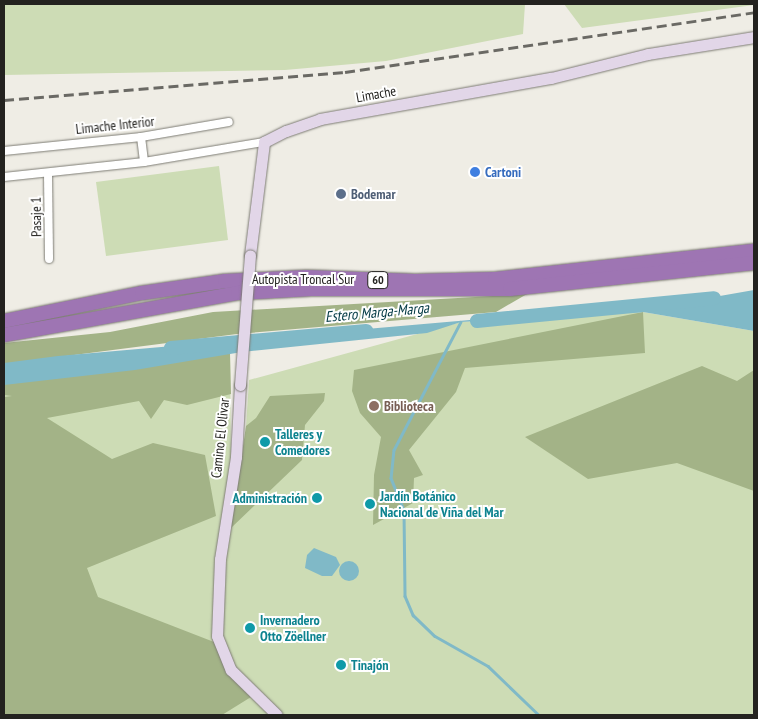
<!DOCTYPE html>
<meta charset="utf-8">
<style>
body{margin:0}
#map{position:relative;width:758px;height:719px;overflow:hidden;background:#efede5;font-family:"PT Sans Narrow",sans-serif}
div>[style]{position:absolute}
.green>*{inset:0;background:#cddcb5}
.forest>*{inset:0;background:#a3b387}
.water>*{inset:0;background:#80b9c7}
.round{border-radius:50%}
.stream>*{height:2.5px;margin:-1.25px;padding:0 1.25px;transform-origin:1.25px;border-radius:1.25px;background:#80b9c7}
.river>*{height:14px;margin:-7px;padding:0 7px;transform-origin:7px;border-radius:7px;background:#80b9c7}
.roads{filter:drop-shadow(0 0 1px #7d7c74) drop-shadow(0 0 1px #7d7c74)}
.minor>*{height:8px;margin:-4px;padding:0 4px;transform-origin:4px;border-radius:4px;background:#fff}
.secondary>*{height:11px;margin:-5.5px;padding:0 5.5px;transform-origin:5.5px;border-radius:5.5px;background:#e2d6e8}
.motorway>*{height:14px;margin:-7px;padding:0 7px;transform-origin:7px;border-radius:7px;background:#9e75b3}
.rail>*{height:2.5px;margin-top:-1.25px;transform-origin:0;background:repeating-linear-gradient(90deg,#6a6964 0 10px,transparent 0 15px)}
.bridges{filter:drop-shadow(0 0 1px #7d7c74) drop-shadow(0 0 1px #7d7c74)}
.secondary-bridge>*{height:11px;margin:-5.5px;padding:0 5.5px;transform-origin:5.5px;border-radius:5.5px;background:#e2d6e8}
.dots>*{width:14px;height:14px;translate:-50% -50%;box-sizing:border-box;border:2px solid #fff;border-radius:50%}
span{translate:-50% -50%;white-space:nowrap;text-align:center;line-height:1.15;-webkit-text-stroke:4px #fff;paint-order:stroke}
.shield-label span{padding:1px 4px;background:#fff;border:1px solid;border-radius:4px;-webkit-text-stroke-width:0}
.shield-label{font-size:12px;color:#23221f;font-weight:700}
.street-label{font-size:14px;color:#23221f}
.shop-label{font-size:14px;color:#366cbe;font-weight:700}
.left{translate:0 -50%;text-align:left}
.service-label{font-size:14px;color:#4e5e75;font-weight:700}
.education-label{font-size:14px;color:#785e54;font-weight:700}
.culture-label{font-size:14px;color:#0d838f;font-weight:700}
.right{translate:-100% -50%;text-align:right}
.water-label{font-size:15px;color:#003843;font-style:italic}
.frame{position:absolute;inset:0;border:5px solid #23221f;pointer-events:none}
</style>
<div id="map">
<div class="green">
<div style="clip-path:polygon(4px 4px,525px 4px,523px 34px,386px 61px,285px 70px,4px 75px)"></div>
<div style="clip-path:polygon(564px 4px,754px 4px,754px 5px,582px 28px)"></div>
<div style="clip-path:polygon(219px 166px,228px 240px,106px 256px,96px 182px)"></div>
<div style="clip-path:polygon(643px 312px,754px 331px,754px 715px,283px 715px,232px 669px,219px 627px,227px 526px,244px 457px,249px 380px,461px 322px)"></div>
<div style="clip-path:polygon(230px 353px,231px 456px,215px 566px,224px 664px,241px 688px,272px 715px,4px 715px,4px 385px)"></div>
</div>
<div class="forest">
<div style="clip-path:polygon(527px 294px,496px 312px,237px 334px,4px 364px,4px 343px,110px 332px,213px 312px)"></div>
<div style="clip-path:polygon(643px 312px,645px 353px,465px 368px,456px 392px,409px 450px,423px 475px,414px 478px,413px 503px,373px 525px,374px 475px,381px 437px,360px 413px,352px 391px,354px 370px)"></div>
<div style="clip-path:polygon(230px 353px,231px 394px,187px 405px,164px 400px,151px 419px,139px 401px,47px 418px,112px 459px,153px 443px,205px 455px,216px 516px,87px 568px,98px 597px,214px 642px,224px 664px,251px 697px,222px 715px,4px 715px,4px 397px,12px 396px,4px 395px,4px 376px)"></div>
<div style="clip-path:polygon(702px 366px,737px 381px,754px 370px,754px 491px,677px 463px,588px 479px,525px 437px)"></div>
<div style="clip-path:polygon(325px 393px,324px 401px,305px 425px,302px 460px,231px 528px,246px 426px,256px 418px,270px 396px)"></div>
</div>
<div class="water">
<div style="clip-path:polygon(754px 290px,754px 331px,643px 312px,461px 322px,427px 333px,242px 352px,135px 370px,4px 385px,4px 363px,58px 356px,697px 300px)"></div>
<div style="clip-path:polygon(314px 548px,336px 557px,340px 565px,332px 576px,322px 576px,305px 568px,307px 555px)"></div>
<div class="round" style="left:339px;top:561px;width:20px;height:20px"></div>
</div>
<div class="stream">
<div style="left:461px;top:322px;width:144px;rotate:117.6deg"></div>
<div style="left:394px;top:450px;width:28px;rotate:96deg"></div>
<div style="left:391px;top:478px;width:35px;rotate:68deg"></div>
<div style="left:404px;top:511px;width:85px;rotate:89.3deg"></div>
<div style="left:405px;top:596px;width:21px;rotate:67deg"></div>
<div style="left:413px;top:615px;width:30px;rotate:44deg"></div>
<div style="left:435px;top:636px;width:61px;rotate:29.5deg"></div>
<div style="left:488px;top:666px;width:71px;rotate:43.9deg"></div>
</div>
<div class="river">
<div style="left:477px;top:321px;width:238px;rotate:-5.5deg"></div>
<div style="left:171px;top:348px;width:196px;rotate:-5deg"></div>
</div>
<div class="roads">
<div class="minor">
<div style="left:141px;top:137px;width:25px;rotate:83deg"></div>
<div style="left:4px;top:151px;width:138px;rotate:-5.8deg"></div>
<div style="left:141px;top:137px;width:89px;rotate:-9.7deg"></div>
<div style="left:48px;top:174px;width:85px;rotate:89.3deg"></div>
<div style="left:4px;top:177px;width:141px;rotate:-6.1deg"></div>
<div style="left:144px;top:162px;width:122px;rotate:-9.5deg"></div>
</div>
<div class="secondary">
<div style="left:250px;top:255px;width:114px;rotate:-82.9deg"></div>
<div style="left:264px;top:142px;width:25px;rotate:-27deg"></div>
<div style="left:286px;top:131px;width:36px;rotate:-19deg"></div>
<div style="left:320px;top:119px;width:235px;rotate:-10.1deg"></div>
<div style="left:551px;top:78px;width:100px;rotate:-13.9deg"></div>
<div style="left:648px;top:54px;width:107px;rotate:-9.1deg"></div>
<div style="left:240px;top:385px;width:72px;rotate:93.2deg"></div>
<div style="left:236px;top:457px;width:103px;rotate:98.9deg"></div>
<div style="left:220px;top:559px;width:77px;rotate:92.2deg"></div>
<div style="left:217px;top:636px;width:37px;rotate:68deg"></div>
<div style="left:231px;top:670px;width:64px;rotate:44.4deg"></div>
</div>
<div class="motorway">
<div style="left:4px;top:321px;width:141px;rotate:-11.5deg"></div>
<div style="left:142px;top:293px;width:84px;rotate:-8.2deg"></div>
<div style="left:225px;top:281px;width:82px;rotate:-2.8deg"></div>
<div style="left:307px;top:277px;width:108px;rotate:2.1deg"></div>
<div style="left:415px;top:281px;width:80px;rotate:-1.4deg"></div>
<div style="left:495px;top:279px;width:261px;rotate:-6.2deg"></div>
<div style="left:4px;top:335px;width:238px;rotate:-10.2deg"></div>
<div style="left:238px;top:293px;width:73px;rotate:-3.1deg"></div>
<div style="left:311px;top:289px;width:199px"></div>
<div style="left:510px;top:289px;width:245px;rotate:-6.1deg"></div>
</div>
</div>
<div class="rail">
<div style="left:4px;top:100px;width:342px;rotate:-4.7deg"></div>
<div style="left:345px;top:72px;width:413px;rotate:-8.3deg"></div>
</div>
<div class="bridges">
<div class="secondary-bridge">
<div style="left:240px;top:385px;width:130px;rotate:-85.6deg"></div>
</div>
</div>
<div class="dots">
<div style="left:475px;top:172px;background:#3f7fe0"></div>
<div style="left:341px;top:194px;background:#5c6f8a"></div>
<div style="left:374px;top:406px;background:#8d6e63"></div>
<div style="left:265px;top:442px;background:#0f9aa8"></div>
<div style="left:317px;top:498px;background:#0f9aa8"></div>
<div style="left:370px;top:504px;background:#0f9aa8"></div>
<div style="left:250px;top:628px;background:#0f9aa8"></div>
<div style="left:341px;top:665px;background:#0f9aa8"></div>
</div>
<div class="shield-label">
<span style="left:378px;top:280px">60</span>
</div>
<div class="street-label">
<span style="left:376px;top:94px;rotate:-10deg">Limache</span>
<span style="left:115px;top:125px;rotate:-6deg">Limache Interior</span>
<span style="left:36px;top:217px;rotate:-91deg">Pasaje 1</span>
<span style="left:303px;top:279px">Autopista Troncal Sur</span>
<span style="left:220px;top:438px;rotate:-84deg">Camino El Olivar</span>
</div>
<div class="shop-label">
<span class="left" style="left:485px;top:172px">Cartoni</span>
</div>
<div class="service-label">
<span class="left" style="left:351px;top:194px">Bodemar</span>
</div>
<div class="education-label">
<span class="left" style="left:384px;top:406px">Biblioteca</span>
</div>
<div class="culture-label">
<span class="left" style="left:275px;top:442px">Talleres y<br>Comedores</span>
<span class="left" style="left:380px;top:504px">Jardín Botánico<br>Nacional de Viña del Mar</span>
<span class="right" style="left:307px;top:498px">Administración</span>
<span class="left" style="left:260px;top:628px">Invernadero<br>Otto Zöellner</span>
<span class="left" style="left:351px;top:665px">Tinajón</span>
</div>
<div class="water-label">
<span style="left:377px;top:312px;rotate:-5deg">Estero Marga-Marga</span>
</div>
<div class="frame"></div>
</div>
